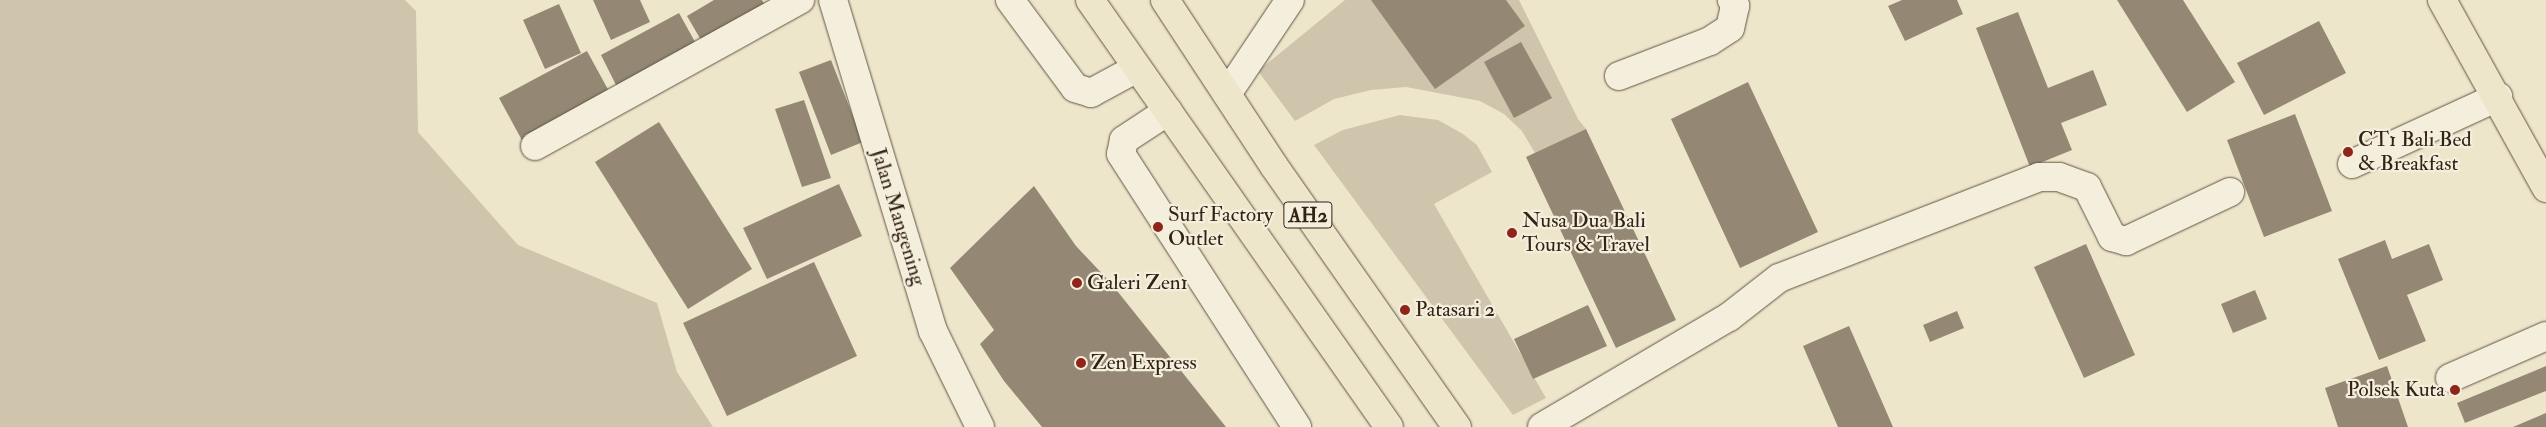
<!DOCTYPE html>
<style>
body{margin:0}
#map{position:relative;width:2546px;height:427px;overflow:hidden;background:#eee6cb;font-family:"IM FELL Double Pica",serif}
div>[style]{position:absolute}
.green>*{inset:0;background:#cec5ac}
.building>*{inset:0;background:#948874}
.roads{filter:drop-shadow(0 0 1px #625343) drop-shadow(0 0 1px #625343)}
.minor>*{height:28px;margin:-14px;padding:0 14px;transform-origin:14px;border-radius:14px;background:#f4efdd}
.major>*{height:28px;margin:-14px;padding:0 14px;transform-origin:14px;border-radius:14px;background:#eee6cb}
.highway>*{height:28px;margin:-14px;padding:0 14px;transform-origin:14px;border-radius:14px;background:#eee6cb}
.dots>*{width:14px;height:14px;translate:-50% -50%;box-sizing:border-box;border:2px solid #f4efdd;border-radius:50%}
span{translate:-50% -50%;white-space:nowrap;text-align:center;line-height:1.15;-webkit-text-stroke:4.5px #f4efdd;paint-order:stroke}
.shield-label span{padding:1px 4px;background:#f4efdd;border:1px solid;border-radius:4px;-webkit-text-stroke-width:0}
.shield-label{font-size:20px;color:#332216;font-weight:700}
.poi-label{font-size:21px;color:#332216}
.left{translate:0 -50%;text-align:left}
.right{translate:-100% -50%;text-align:right}
.street-label{font-size:21px;color:#332216}
</style>
<div id="map">
<div class="green">
<div style="clip-path:polygon(0 0,405px 0,416px 11px,418px 132px,518px 245px,657px 303px,677px 372px,713px 427px,0 427px)"></div>
<div style="clip-path:polygon(1345px 0,1519px 0,1578px 119px,1586px 129px,1535px 153px,1522px 131px,1504px 114px,1480px 101px,1406px 87px,1371px 90px,1334px 99px,1295px 121px,1258px 71px)"></div>
<div style="clip-path:polygon(1400px 115px,1438px 120px,1463px 134px,1477px 145px,1492px 172px,1434px 204px,1546px 398px,1513px 415px,1314px 145px,1343px 130px)"></div>
</div>
<div class="building">
<div style="clip-path:polygon(593px 0,640px 0,650px 22px,611px 40px)"></div>
<div style="clip-path:polygon(714px 0,762px 0,768px 11px,705px 47px,687px 16px)"></div>
<div style="clip-path:polygon(1371px 0,1506px 0,1525px 26px,1435px 89px)"></div>
<div style="clip-path:polygon(1902px 0,1957px 0,1963px 14px,1905px 41px,1888px 6px)"></div>
<div style="clip-path:polygon(2117px 0,2183px 0,2235px 82px,2187px 112px)"></div>
<div style="clip-path:polygon(559px 4px,581px 53px,545px 69px,523px 20px)"></div>
<div style="clip-path:polygon(2018px 12px,2048px 88px,2093px 70px,2107px 105px,2061px 123px,2072px 150px,2030px 167px,1976px 28px)"></div>
<div style="clip-path:polygon(679px 13px,699px 49px,619px 91px,601px 55px)"></div>
<div style="clip-path:polygon(2319px 21px,2346px 73px,2264px 115px,2237px 63px)"></div>
<div style="clip-path:polygon(1521px 42px,1552px 98px,1514px 118px,1484px 62px)"></div>
<div style="clip-path:polygon(587px 51px,611px 95px,524px 144px,499px 98px)"></div>
<div style="clip-path:polygon(831px 60px,863px 142px,831px 155px,799px 72px)"></div>
<div style="clip-path:polygon(1748px 82px,1818px 232px,1740px 268px,1671px 119px)"></div>
<div style="clip-path:polygon(804px 100px,831px 178px,802px 187px,775px 109px)"></div>
<div style="clip-path:polygon(2295px 114px,2332px 211px,2264px 237px,2227px 140px)"></div>
<div style="clip-path:polygon(659px 122px,752px 269px,688px 309px,595px 162px)"></div>
<div style="clip-path:polygon(1586px 129px,1676px 320px,1616px 348px,1526px 157px)"></div>
<div style="clip-path:polygon(839px 184px,862px 236px,767px 279px,743px 228px)"></div>
<div style="clip-path:polygon(1034px 186px,1076px 246px,1110px 282px,1226px 427px,1042px 427px,1004px 381px,980px 344px,994px 330px,950px 268px)"></div>
<div style="clip-path:polygon(2385px 240px,2392px 259px,2429px 244px,2443px 280px,2407px 295px,2426px 341px,2379px 360px,2338px 259px)"></div>
<div style="clip-path:polygon(2086px 244px,2135px 355px,2084px 378px,2034px 267px)"></div>
<div style="clip-path:polygon(814px 262px,857px 356px,727px 416px,683px 323px)"></div>
<div style="clip-path:polygon(2255px 290px,2267px 319px,2233px 333px,2221px 304px)"></div>
<div style="clip-path:polygon(1588px 305px,1607px 346px,1533px 379px,1514px 339px)"></div>
<div style="clip-path:polygon(1957px 311px,1964px 328px,1930px 342px,1923px 325px)"></div>
<div style="clip-path:polygon(1849px 326px,1893px 427px,1838px 427px,1803px 346px)"></div>
<div style="clip-path:polygon(2387px 366px,2408px 427px,2338px 427px,2325px 388px)"></div>
<div style="clip-path:polygon(2546px 366px,2546px 391px,2465px 423px,2457px 403px)"></div>
<div style="clip-path:polygon(2546px 413px,2546px 427px,2513px 427px)"></div>
</div>
<div class="roads">
<div class="minor">
<div style="left:833px;top:0;width:346px;rotate:73.2deg"></div>
<div style="left:933px;top:331px;width:107px;rotate:63.9deg"></div>
<div style="left:1010px;top:0;width:109px;rotate:53.5deg"></div>
<div style="left:1075px;top:88px;width:17px;rotate:17deg"></div>
<div style="left:1091px;top:93px;width:52px;rotate:-28.5deg"></div>
<div style="left:1619px;top:76px;width:97px;rotate:-21deg"></div>
<div style="left:1710px;top:41px;width:24px;rotate:-33deg"></div>
<div style="left:1730px;top:28px;width:23px;rotate:-77deg"></div>
<div style="left:1735px;top:6px;width:7px;rotate:-117deg"></div>
<div style="left:1227px;top:94px;width:113px;rotate:-56.2deg"></div>
<div style="left:1168px;top:111px;width:53px;rotate:146.6deg"></div>
<div style="left:1124px;top:140px;width:14px;rotate:102deg"></div>
<div style="left:1121px;top:154px;width:325px;rotate:57.2deg"></div>
<div style="left:535px;top:146px;width:303px;rotate:-28.9deg"></div>
<div style="left:2352px;top:164px;width:161px;rotate:-24.7deg"></div>
<div style="left:2450px;top:378px;width:105px;rotate:-23.6deg"></div>
<div style="left:1542px;top:427px;width:217px;rotate:-30.5deg"></div>
<div style="left:1729px;top:317px;width:63px;rotate:-38deg"></div>
<div style="left:1779px;top:278px;width:279px;rotate:-21.2deg"></div>
<div style="left:2039px;top:177px;width:20px"></div>
<div style="left:2059px;top:177px;width:30px;rotate:20deg"></div>
<div style="left:2087px;top:187px;width:56px;rotate:63.4deg"></div>
<div style="left:2112px;top:237px;width:15px;rotate:16deg"></div>
<div style="left:2126px;top:241px;width:115px;rotate:-25.2deg"></div>
</div>
<div class="major">
<div style="left:2442px;top:0;width:215px;rotate:61deg"></div>
</div>
<div class="highway">
<div style="left:1090px;top:0;width:521px;rotate:55deg"></div>
<div style="left:1165px;top:0;width:199px;rotate:56.7deg"></div>
<div style="left:1274px;top:166px;width:319px;rotate:55deg"></div>
</div>
</div>
<div class="dots">
<div style="left:2348px;top:152px;background:#8f2418"></div>
<div style="left:1158px;top:227px;background:#8f2418"></div>
<div style="left:1512px;top:233px;background:#8f2418"></div>
<div style="left:1077px;top:283px;background:#8f2418"></div>
<div style="left:1405px;top:310px;background:#8f2418"></div>
<div style="left:1081px;top:363px;background:#8f2418"></div>
<div style="left:2455px;top:390px;background:#8f2418"></div>
</div>
<div class="shield-label">
<span style="left:1308px;top:215px">AH2</span>
</div>
<div class="poi-label">
<span class="left" style="left:2358px;top:152px">CT1 Bali Bed<br>&amp; Breakfast</span>
<span class="left" style="left:1168px;top:227px">Surf Factory<br>Outlet</span>
<span class="left" style="left:1522px;top:233px">Nusa Dua Bali<br>Tours &amp; Travel</span>
<span class="left" style="left:1087px;top:283px">Galeri Zen1</span>
<span class="left" style="left:1415px;top:310px">Patasari 2</span>
<span class="left" style="left:1091px;top:363px">Zen Express</span>
<span class="right" style="left:2445px;top:390px">Polsek Kuta</span>
</div>
<div class="street-label">
<span style="left:898px;top:217px;rotate:73deg">Jalan Mangening</span>
</div>
</div>
